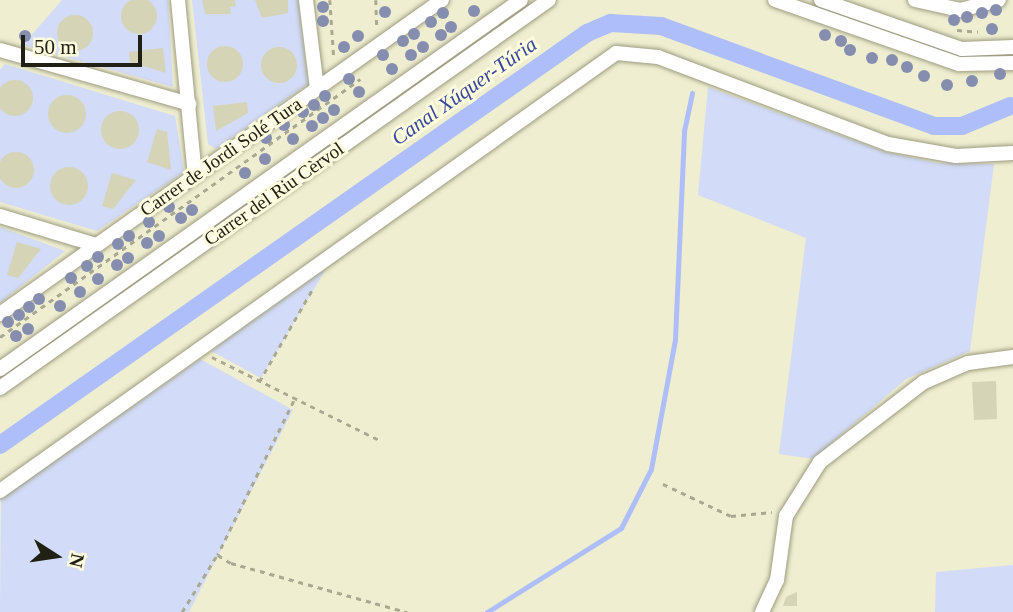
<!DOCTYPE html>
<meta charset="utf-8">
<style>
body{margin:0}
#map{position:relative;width:1013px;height:612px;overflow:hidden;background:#efeed0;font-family:Georgia,serif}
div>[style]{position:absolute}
.green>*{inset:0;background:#d2dbf7}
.stream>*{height:5px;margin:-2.5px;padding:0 2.5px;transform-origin:2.5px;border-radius:2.5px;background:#adbefa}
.canal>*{height:18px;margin:-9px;padding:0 9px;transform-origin:9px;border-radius:9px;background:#adbefa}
.building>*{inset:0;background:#d5d4b7}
.round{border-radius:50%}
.path>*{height:2.5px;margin-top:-1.25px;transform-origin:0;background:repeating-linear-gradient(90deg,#a9a991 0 5px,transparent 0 10px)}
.roads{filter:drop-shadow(0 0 2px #9d9c81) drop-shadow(0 0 2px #9d9c81)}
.minor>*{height:14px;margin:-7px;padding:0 7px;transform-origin:7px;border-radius:7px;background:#fff}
.trees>*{width:12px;height:12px;margin:-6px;border-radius:50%;background:#868eaf}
span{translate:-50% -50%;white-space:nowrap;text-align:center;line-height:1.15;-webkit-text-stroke:6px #fcfbdd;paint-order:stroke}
.street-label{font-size:19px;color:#202015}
.water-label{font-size:21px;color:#37469b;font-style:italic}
.north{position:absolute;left:21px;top:521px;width:70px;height:70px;-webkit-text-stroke:5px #fcfbdd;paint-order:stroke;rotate:102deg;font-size:19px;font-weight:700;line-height:28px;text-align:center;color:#202015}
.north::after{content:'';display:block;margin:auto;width:24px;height:32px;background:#202015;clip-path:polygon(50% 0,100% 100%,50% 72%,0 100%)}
.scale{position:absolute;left:21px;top:35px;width:121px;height:32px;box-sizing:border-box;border:4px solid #202015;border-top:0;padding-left:9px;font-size:21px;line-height:24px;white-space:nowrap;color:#202015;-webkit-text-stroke:5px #fcfbdd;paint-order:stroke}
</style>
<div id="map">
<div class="green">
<div style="clip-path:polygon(62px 0,168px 0,173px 87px,23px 45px)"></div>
<div style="clip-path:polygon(192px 0,298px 0,308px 84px,216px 149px,208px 144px)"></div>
<div style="clip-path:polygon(5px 64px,175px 116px,184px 172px,97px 231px,0 202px,0 70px)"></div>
<div style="clip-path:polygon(708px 87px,886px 152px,938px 163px,994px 164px,970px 351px,906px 379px,813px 459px,779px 454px,806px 238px,698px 195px)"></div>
<div style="clip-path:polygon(0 227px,65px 251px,0 303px)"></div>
<div style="clip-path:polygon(326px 269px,261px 378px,211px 351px,233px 335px)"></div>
<div style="clip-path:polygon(200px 359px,293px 410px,189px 612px,0 612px,1px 499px)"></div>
<div style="clip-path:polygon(1013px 565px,1013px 612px,935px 612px,936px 572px)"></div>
</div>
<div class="stream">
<div style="left:487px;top:612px;width:158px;rotate:-32.1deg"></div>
<div style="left:621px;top:528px;width:66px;rotate:-63deg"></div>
<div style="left:651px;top:469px;width:132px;rotate:-79.5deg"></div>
<div style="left:675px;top:339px;width:208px;rotate:-87.5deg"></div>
<div style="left:684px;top:131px;width:39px;rotate:-78deg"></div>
</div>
<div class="canal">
<div style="left:0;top:445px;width:717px;rotate:-35.06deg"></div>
<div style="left:587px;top:33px;width:26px;rotate:-23deg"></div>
<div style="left:611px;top:23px;width:50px;rotate:3.4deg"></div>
<div style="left:661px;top:26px;width:291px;rotate:20.1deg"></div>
<div style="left:934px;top:126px;width:28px"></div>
<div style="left:962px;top:126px;width:52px;rotate:-22.6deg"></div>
</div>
<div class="building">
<div class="round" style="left:121px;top:-2px;width:36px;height:36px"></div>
<div style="clip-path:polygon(202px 0,235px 0,236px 6px,230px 7px,231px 14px,205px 14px)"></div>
<div style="clip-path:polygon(255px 0,288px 0,288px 13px,262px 18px)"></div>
<div class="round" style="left:57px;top:15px;width:36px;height:36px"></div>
<div class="round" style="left:207px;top:46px;width:36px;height:36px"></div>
<div class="round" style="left:261px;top:47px;width:36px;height:36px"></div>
<div style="clip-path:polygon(163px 48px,166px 73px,130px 62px,129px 52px)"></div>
<div class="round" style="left:-3px;top:80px;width:36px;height:36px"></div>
<div class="round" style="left:48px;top:95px;width:38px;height:38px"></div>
<div style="clip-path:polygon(247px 102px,248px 113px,216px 131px,213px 106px)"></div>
<div class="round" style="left:101px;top:111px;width:38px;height:38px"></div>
<div style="clip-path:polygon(157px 129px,167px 132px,171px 170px,147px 162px)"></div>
<div class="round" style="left:-2px;top:152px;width:36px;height:36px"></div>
<div class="round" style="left:50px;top:167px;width:38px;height:38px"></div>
<div style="clip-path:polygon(112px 173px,136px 180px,113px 209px,102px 206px)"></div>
<div style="clip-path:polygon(17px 242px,41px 249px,18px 278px,7px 275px)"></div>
<div style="clip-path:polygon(996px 381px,997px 419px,974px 420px,972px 382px)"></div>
<div style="clip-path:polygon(797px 592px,797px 606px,783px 606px,786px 597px)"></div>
</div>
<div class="path">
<div style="left:330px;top:0;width:59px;rotate:86.1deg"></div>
<div style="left:376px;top:0;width:29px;rotate:88deg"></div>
<div style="left:957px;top:30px;width:21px;rotate:5deg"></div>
<div style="left:0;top:337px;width:443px;rotate:-35.6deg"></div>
<div style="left:212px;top:357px;width:189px;rotate:26.4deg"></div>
<div style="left:259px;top:382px;width:108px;rotate:-60.1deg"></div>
<div style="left:294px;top:401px;width:172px;rotate:116.3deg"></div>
<div style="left:218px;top:555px;width:15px;rotate:32deg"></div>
<div style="left:231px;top:563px;width:183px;rotate:15.6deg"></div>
<div style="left:663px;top:484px;width:75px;rotate:25.2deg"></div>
<div style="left:731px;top:516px;width:41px;rotate:-5.6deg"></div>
<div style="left:182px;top:612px;width:67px;rotate:-58.4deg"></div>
</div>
<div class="roads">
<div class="minor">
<div style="left:178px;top:0;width:176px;rotate:84.5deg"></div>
<div style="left:306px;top:0;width:89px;rotate:82.9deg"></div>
<div style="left:775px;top:0;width:195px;rotate:19.2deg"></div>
<div style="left:959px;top:64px;width:54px;rotate:-1.1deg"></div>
<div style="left:821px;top:0;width:149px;rotate:19.2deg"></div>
<div style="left:962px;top:49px;width:51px;rotate:-2.2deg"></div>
<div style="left:915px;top:0;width:46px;rotate:12.5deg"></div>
<div style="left:960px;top:10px;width:40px;rotate:-14.4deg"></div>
<div style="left:0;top:50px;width:197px;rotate:15.9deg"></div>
<div style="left:0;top:216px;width:100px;rotate:16.8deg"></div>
<div style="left:0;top:314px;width:542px;rotate:-35.39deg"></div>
<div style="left:0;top:369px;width:638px;rotate:-35.31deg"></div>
<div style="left:0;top:388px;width:672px;rotate:-35.25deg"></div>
<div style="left:0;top:491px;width:756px;rotate:-35.41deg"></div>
<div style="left:616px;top:53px;width:42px;rotate:5.4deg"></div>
<div style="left:658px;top:57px;width:246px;rotate:20.7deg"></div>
<div style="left:888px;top:144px;width:69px;rotate:10deg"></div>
<div style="left:956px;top:156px;width:57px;rotate:-3deg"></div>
<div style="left:762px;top:612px;width:35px;rotate:-65deg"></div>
<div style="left:777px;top:580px;width:65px;rotate:-82deg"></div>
<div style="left:786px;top:516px;width:64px;rotate:-57.8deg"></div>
<div style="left:820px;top:462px;width:131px;rotate:-37.6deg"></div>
<div style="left:924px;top:382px;width:48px;rotate:-23.4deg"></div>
<div style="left:968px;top:363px;width:45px;rotate:-7.6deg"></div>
</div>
</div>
<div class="trees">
<div style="left:323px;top:7px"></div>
<div style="left:996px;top:10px"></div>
<div style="left:474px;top:11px"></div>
<div style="left:385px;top:12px"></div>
<div style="left:443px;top:13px"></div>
<div style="left:982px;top:13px"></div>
<div style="left:967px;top:17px"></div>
<div style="left:954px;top:20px"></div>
<div style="left:323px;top:21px"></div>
<div style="left:431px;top:22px"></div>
<div style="left:451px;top:27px"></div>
<div style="left:992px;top:29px"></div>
<div style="left:414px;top:34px"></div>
<div style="left:441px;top:35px"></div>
<div style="left:825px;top:35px"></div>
<div style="left:25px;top:36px"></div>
<div style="left:358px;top:36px"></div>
<div style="left:403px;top:41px"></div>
<div style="left:841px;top:41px"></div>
<div style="left:344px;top:47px"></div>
<div style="left:423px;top:47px"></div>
<div style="left:850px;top:50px"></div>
<div style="left:383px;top:55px"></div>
<div style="left:411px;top:55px"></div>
<div style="left:872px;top:58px"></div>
<div style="left:892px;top:60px"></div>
<div style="left:907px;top:67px"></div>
<div style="left:392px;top:69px"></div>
<div style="left:1000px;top:74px"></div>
<div style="left:924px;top:76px"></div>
<div style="left:349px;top:79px"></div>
<div style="left:972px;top:81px"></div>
<div style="left:947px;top:85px"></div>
<div style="left:359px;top:92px"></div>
<div style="left:325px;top:96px"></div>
<div style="left:314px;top:105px"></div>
<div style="left:334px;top:110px"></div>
<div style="left:303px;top:112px"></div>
<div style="left:323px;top:118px"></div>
<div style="left:284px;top:125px"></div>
<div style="left:312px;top:126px"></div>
<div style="left:266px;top:138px"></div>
<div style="left:293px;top:139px"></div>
<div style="left:265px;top:159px"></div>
<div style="left:245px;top:173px"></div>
<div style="left:169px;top:207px"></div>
<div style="left:192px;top:210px"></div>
<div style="left:181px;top:218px"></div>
<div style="left:149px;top:222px"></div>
<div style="left:129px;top:236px"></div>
<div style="left:159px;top:236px"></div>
<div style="left:147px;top:243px"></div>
<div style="left:118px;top:244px"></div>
<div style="left:98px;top:257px"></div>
<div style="left:128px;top:258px"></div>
<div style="left:117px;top:265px"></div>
<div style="left:87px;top:266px"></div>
<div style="left:71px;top:278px"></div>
<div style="left:98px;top:279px"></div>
<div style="left:80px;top:292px"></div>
<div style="left:39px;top:299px"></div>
<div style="left:60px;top:306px"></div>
<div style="left:29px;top:307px"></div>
<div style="left:19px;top:315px"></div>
<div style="left:8px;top:322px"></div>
<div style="left:28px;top:329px"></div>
<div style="left:16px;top:336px"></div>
</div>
<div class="street-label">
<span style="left:221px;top:157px;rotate:-35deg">Carrer de Jordi Solé Tura</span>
<span style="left:274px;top:194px;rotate:-35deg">Carrer del Riu Cèrvol</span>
</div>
<div class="water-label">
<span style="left:464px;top:91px;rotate:-35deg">Canal Xúquer-Túria</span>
</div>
<div class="north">N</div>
<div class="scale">50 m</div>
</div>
